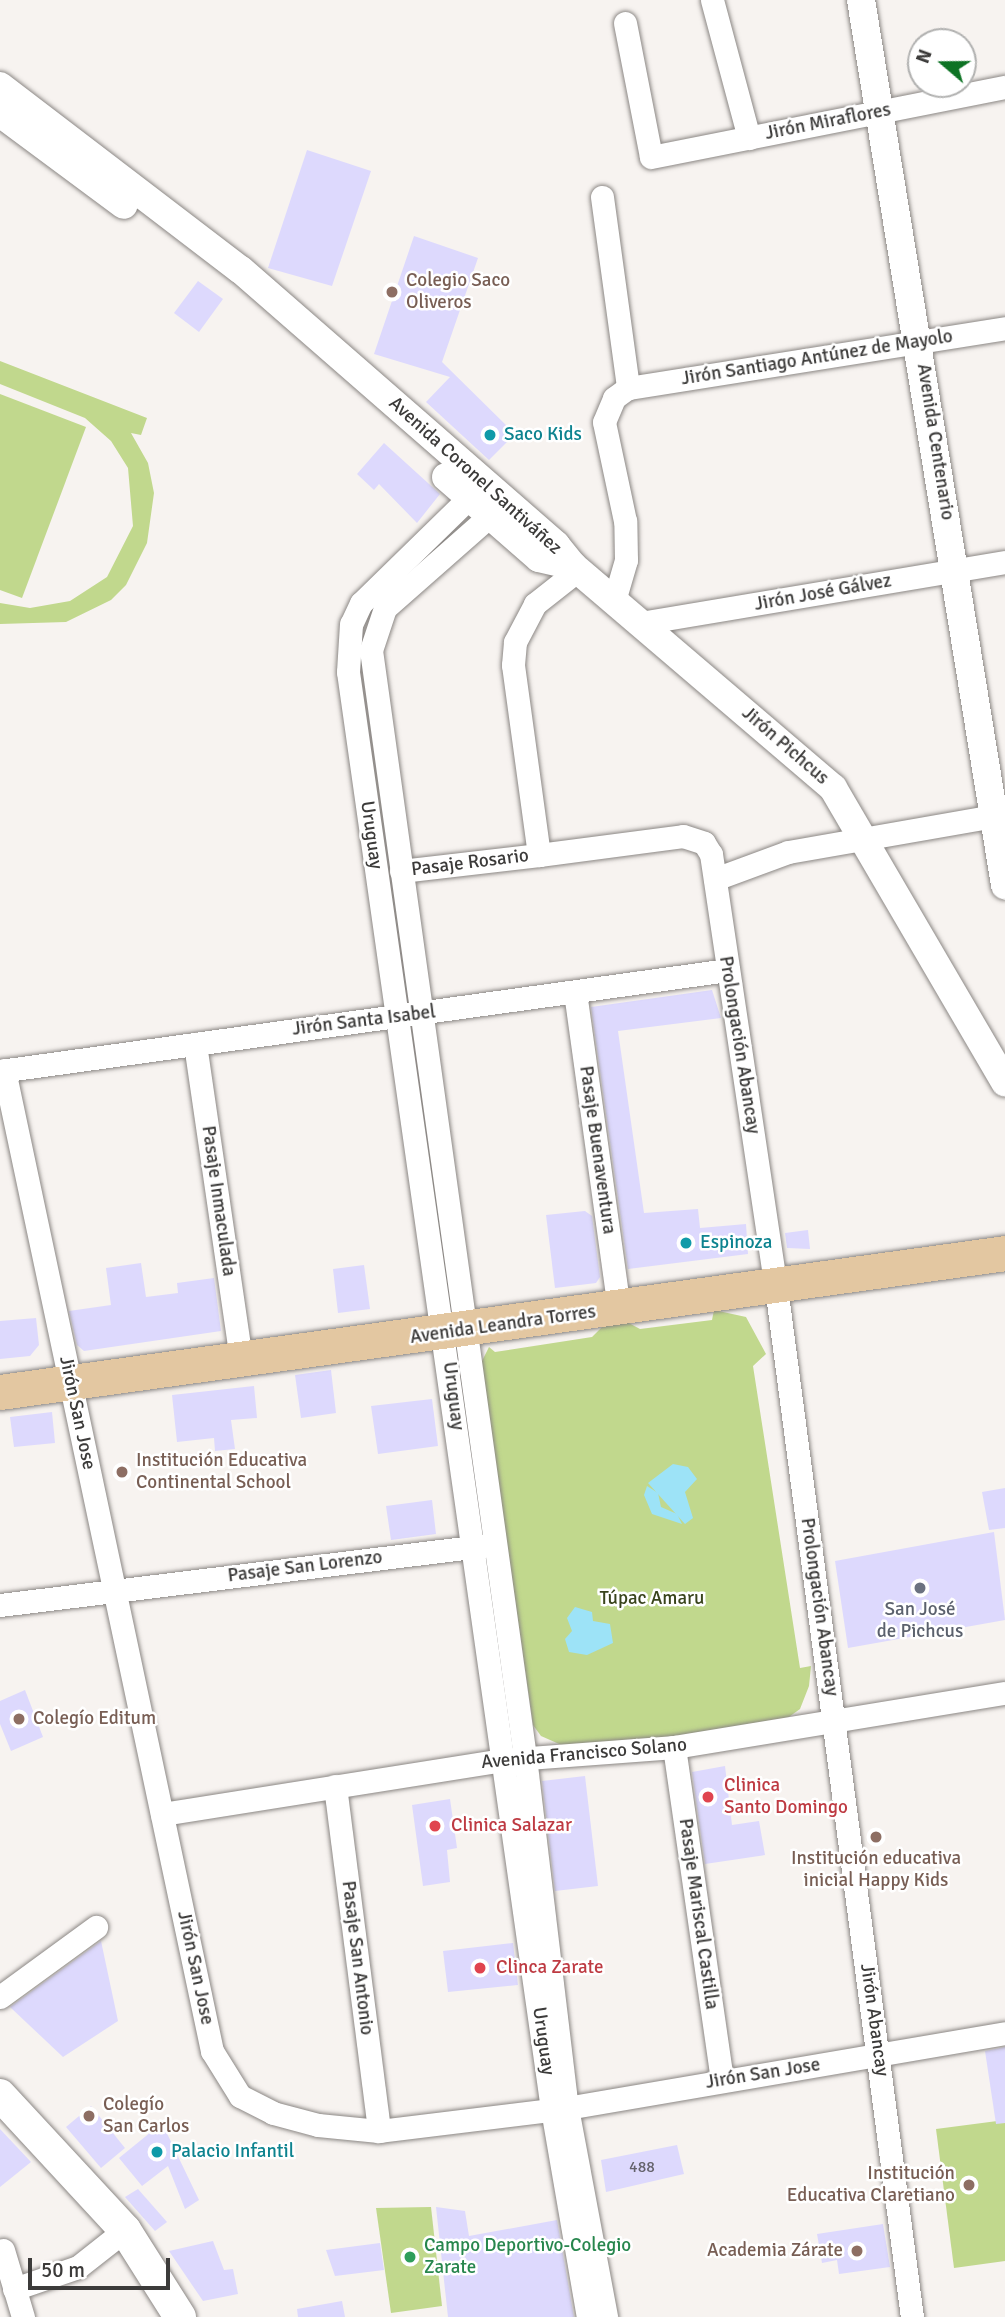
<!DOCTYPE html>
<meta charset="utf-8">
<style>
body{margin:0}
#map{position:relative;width:1005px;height:2317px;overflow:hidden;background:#f7f3f0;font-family:Signika,sans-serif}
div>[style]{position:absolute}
.green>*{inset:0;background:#c1d88d}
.water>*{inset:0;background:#9de3f7}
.building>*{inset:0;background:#ddd9fd}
.roads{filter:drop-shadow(0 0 2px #8b8784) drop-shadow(0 0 2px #8b8784)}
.minor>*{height:23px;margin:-11.5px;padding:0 11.5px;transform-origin:11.5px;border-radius:11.5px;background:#fff}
.tertiary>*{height:28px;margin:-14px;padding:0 14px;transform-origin:14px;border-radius:14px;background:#fff}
.secondary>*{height:32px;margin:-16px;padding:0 16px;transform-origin:16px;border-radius:16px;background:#fff}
.primary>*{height:35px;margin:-17.5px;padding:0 17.5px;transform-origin:17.5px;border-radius:17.5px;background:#e3c7a1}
.dots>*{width:19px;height:19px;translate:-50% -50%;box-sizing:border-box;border:4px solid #fff;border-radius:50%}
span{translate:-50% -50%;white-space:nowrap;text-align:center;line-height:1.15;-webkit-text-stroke:5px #fff;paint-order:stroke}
.number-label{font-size:16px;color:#64626b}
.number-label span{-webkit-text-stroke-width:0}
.street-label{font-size:19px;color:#3c3b3a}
.education-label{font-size:19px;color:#785e54}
.left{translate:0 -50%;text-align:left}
.right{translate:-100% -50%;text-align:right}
.culture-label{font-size:19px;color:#0d838f}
.park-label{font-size:19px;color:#39441c}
.worship-label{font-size:19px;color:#5b616d}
.health-label{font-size:19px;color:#be3a42}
.leisure-label{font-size:19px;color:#27864d}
.north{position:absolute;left:907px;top:28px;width:70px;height:70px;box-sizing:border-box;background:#fff;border:2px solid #b1b1b0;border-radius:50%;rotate:290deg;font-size:19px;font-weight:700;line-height:28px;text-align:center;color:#3c3b3a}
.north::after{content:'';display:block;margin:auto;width:24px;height:32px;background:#0d7324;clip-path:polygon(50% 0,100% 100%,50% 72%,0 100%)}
.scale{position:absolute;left:28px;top:2258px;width:142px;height:32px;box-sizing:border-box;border:4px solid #3c3b3a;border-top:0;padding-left:9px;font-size:21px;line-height:24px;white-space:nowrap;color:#3c3b3a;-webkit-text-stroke:5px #fff;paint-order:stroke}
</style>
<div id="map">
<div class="green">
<div style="clip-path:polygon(0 361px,147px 418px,141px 435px,131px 433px,148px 463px,154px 493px,147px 543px,126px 585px,111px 600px,66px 622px,0 624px,0 603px,30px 608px,70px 601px,107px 577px,133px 526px,128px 468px,111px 441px,85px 418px,0 384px)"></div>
<div style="clip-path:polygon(0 394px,86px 427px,22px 598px,0 590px)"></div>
<div style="clip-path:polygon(714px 1310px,746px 1317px,766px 1354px,753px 1366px,800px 1668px,811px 1666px,809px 1686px,800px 1709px,775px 1727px,566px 1747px,541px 1736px,533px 1725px,481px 1363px,489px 1347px,495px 1352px,592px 1337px,606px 1323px,625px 1321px,640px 1329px,712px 1320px)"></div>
<div style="clip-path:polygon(1005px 2120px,1005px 2261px,954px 2268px,936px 2129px)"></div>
<div style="clip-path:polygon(431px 2207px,442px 2306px,391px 2313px,376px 2208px)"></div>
</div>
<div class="water">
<div style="clip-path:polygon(673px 1464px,688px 1467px,697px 1479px,685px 1492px,693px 1518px,685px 1524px,648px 1483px)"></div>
<div style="clip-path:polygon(647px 1486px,658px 1493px,661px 1507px,677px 1514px,682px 1524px,652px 1514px,644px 1495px)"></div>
<div style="clip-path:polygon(575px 1607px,592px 1612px,593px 1621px,610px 1624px,613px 1643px,587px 1655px,569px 1652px,565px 1639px,572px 1631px,567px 1618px)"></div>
</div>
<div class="building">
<div style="clip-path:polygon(307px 150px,371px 171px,332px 286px,268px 268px)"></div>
<div style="clip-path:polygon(414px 236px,478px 258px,442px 362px,515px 434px,489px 460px,426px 402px,450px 377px,374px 354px)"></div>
<div style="clip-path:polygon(198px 281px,223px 299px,199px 332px,174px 313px)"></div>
<div style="clip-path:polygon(384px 443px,440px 494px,417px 523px,379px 484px,374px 490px,357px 474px)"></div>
<div style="clip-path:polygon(712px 990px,721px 1018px,618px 1031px,644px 1213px,698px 1209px,700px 1228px,746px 1224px,748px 1254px,628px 1269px,591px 1007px)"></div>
<div style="clip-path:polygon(585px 1211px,592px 1216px,600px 1277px,596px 1283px,555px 1288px,546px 1215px)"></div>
<div style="clip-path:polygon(808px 1230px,810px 1249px,787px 1248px,785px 1233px)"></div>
<div style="clip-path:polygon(141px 1263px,146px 1297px,178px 1293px,177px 1283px,214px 1278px,221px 1331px,84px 1351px,77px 1345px,69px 1311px,111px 1305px,106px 1268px)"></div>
<div style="clip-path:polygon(364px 1265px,370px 1309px,338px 1313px,333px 1269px)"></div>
<div style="clip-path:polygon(36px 1318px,39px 1345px,30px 1356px,0 1359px,0 1321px)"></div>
<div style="clip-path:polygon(331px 1370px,336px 1413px,301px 1418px,295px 1375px)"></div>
<div style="clip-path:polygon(254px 1386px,257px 1418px,231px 1420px,235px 1449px,215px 1451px,214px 1438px,177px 1442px,172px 1395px)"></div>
<div style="clip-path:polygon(432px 1399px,438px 1446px,378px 1454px,371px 1406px)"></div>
<div style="clip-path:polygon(52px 1412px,55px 1443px,14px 1447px,10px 1417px)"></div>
<div style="clip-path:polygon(1005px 1488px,1005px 1528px,989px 1530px,982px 1492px)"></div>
<div style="clip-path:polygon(432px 1500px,436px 1534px,391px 1540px,386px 1506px)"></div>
<div style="clip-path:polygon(994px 1532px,1005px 1620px,848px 1648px,835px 1561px)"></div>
<div style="clip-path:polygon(25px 1690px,43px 1737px,11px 1751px,0 1724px,0 1701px)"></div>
<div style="clip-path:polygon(725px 1766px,732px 1825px,759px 1821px,765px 1855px,705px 1864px,692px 1772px)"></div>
<div style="clip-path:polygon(585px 1776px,598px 1886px,555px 1891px,542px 1781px)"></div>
<div style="clip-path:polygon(450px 1799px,457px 1848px,447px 1850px,450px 1882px,423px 1886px,412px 1805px)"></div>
<div style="clip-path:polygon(101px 1941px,118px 2021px,63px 2057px,10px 2007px)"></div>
<div style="clip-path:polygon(513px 1943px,518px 1985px,448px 1992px,443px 1951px)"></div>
<div style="clip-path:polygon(1005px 2047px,1005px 2123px,996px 2124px,985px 2051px)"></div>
<div style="clip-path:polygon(91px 2106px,125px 2148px,101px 2168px,66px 2127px)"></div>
<div style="clip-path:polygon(162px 2123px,199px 2200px,185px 2209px,168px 2166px,142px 2186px,119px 2158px)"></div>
<div style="clip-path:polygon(0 2129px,31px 2162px,0 2187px)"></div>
<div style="clip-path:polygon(677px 2145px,684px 2174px,606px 2192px,601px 2160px)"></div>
<div style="clip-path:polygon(138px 2189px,167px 2222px,155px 2231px,125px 2197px)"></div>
<div style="clip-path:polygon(436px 2207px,465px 2211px,469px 2236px,557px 2220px,574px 2317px,448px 2317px)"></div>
<div style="clip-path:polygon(883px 2224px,890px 2267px,839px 2274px,837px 2260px,822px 2263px,817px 2234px)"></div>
<div style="clip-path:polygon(213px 2241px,224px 2270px,233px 2269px,238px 2294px,203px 2301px,169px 2251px)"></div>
<div style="clip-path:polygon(380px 2243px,384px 2270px,335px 2276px,326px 2250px)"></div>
<div style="clip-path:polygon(342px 2301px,345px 2317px,298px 2317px,297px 2309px)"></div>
</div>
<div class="roads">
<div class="minor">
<div style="left:712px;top:0;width:143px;rotate:75deg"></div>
<div style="left:625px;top:23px;width:136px;rotate:79deg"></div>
<div style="left:651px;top:157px;width:361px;rotate:-11.2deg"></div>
<div style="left:602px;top:197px;width:193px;rotate:82.2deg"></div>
<div style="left:480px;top:487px;width:166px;rotate:135.7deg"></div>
<div style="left:361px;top:603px;width:23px;rotate:115deg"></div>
<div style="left:351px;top:624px;width:48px;rotate:93.6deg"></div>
<div style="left:348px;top:672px;width:1451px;rotate:81.92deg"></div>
<div style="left:552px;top:2109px;width:211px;rotate:80.2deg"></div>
<div style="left:502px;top:505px;width:156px;rotate:138.6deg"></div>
<div style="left:385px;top:608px;width:44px;rotate:108.4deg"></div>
<div style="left:371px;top:650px;width:1118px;rotate:82.08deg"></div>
<div style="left:525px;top:1757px;width:354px;rotate:83.2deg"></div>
<div style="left:567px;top:2108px;width:213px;rotate:79.4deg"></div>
<div style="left:578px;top:570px;width:55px;rotate:141.7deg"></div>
<div style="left:535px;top:604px;width:43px;rotate:117.8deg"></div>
<div style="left:515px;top:642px;width:23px;rotate:95deg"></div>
<div style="left:513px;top:665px;width:192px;rotate:82.2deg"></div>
<div style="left:539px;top:855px;width:145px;rotate:-7.5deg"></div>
<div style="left:683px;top:836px;width:22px;rotate:18deg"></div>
<div style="left:704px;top:843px;width:13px;rotate:58deg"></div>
<div style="left:711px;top:854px;width:438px;rotate:81.5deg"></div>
<div style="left:776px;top:1287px;width:1039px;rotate:82.48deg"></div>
<div style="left:614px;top:601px;width:43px;rotate:-73.7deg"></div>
<div style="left:626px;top:560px;width:39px;rotate:-91deg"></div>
<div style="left:625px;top:521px;width:101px;rotate:-102deg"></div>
<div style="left:604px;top:422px;width:26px;rotate:-67deg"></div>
<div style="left:614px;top:398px;width:17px;rotate:-36deg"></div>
<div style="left:628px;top:388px;width:382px;rotate:-9deg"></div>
<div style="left:641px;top:623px;width:369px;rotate:-9.5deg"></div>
<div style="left:401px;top:871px;width:139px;rotate:-6.6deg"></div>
<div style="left:715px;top:879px;width:78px;rotate:-20.3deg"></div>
<div style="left:788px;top:852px;width:220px;rotate:-9.9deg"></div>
<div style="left:575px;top:992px;width:320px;rotate:82.1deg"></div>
<div style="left:195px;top:1044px;width:317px;rotate:81.7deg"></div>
<div style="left:4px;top:1070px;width:1003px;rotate:78.03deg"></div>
<div style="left:212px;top:2051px;width:53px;rotate:58.1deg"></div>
<div style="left:240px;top:2096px;width:37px;rotate:27deg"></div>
<div style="left:273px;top:2113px;width:47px;rotate:14.9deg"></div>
<div style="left:318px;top:2125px;width:61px;rotate:5.6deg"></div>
<div style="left:379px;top:2131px;width:189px;rotate:-7deg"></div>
<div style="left:567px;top:2108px;width:444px;rotate:-9.7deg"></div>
<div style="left:0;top:1071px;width:735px;rotate:-7.9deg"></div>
<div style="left:0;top:1605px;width:490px;rotate:-7deg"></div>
<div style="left:674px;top:1747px;width:337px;rotate:81.8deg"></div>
<div style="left:335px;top:1786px;width:348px;rotate:82.7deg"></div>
<div style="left:162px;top:1814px;width:344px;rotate:-9deg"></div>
<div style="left:502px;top:1760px;width:172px;rotate:-4.3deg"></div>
<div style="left:674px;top:1747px;width:335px;rotate:-9.3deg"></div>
<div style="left:0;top:1997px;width:119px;rotate:-36.1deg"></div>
<div style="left:3px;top:2250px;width:70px;rotate:73.4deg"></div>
<div style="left:14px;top:2289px;width:68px;rotate:-19deg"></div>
<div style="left:78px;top:2267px;width:60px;rotate:-38.2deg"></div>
</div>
<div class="tertiary">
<div style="left:861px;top:0;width:897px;rotate:80.76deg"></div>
<div style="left:0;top:86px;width:303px;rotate:37.4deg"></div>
<div style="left:241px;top:270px;width:418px;rotate:41.1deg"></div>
<div style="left:556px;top:545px;width:27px;rotate:51deg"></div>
<div style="left:573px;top:566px;width:342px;rotate:40.5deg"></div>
<div style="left:833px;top:788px;width:341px;rotate:59.7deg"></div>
<div style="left:0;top:113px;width:154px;rotate:36.6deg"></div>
<div style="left:446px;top:477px;width:123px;rotate:41.1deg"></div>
<div style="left:539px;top:558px;width:35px;rotate:13deg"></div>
</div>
<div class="secondary">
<div style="left:0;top:2095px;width:184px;rotate:47.2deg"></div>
<div style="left:125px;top:2230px;width:103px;rotate:57.7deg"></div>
</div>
<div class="primary">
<div style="left:0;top:1392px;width:1015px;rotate:-7.87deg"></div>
</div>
</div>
<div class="dots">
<div style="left:392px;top:292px;background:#8d6e63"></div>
<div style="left:490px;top:435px;background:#0f9aa8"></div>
<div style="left:686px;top:1243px;background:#0f9aa8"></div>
<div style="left:122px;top:1472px;background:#8d6e63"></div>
<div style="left:920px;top:1588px;background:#6b7280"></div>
<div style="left:19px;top:1719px;background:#8d6e63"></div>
<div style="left:708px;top:1797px;background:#e0444e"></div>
<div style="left:435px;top:1826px;background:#e0444e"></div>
<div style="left:876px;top:1837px;background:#8d6e63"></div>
<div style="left:480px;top:1968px;background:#e0444e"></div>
<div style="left:89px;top:2116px;background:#8d6e63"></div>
<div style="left:157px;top:2152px;background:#0f9aa8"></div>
<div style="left:969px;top:2185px;background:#8d6e63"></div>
<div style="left:857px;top:2251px;background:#8d6e63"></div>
<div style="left:410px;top:2257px;background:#2e9e5b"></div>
</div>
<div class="number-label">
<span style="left:642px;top:2167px">488</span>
</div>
<div class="street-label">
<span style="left:828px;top:122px;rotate:-11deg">Jirón Miraflores</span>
<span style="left:817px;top:358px;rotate:-9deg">Jirón Santiago Antúnez de Mayolo</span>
<span style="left:935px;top:442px;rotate:81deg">Avenida Centenario</span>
<span style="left:475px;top:476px;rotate:42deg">Avenida Coronel Santiváñez</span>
<span style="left:823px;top:593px;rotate:-10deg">Jirón José Gálvez</span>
<span style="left:785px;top:746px;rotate:41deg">Jirón Pichcus</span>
<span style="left:371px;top:835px;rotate:82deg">Uruguay</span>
<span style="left:470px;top:863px;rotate:-7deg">Pasaje Rosario</span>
<span style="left:364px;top:1021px;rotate:-7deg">Jirón Santa Isabel</span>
<span style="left:739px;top:1045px;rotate:81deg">Prolongación Abancay</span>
<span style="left:597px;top:1150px;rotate:82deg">Pasaje Buenaventura</span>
<span style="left:218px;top:1201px;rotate:82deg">Pasaje Inmaculada</span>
<span style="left:503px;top:1325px;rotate:-8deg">Avenida Leandra Torres</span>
<span style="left:453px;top:1396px;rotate:83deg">Uruguay</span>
<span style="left:77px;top:1413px;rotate:78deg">Jirón San Jose</span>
<span style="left:305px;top:1567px;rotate:-7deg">Pasaje San Lorenzo</span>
<span style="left:819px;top:1607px;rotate:82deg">Prolongación Abancay</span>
<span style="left:584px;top:1754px;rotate:-5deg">Avenida Francisco Solano</span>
<span style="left:698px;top:1914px;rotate:82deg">Pasaje Mariscal Castilla</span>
<span style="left:357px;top:1958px;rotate:83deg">Pasaje San Antonio</span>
<span style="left:195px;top:1968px;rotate:78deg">Jirón San Jose</span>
<span style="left:874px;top:2020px;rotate:82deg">Jirón Abancay</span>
<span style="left:543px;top:2041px;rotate:82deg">Uruguay</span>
<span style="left:763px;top:2074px;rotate:-9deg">Jirón San Jose</span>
</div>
<div class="education-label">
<span class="left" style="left:406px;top:292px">Colegio Saco<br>Oliveros</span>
<span class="left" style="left:136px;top:1472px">Institución Educativa<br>Continental School</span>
<span class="left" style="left:33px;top:1719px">Colegío Editum</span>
<span style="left:876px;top:1870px">Institución educativa<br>inicial Happy Kids</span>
<span class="left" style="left:103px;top:2116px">Colegío<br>San Carlos</span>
<span class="right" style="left:955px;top:2185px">Institución<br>Educativa Claretiano</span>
<span class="right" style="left:843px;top:2251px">Academia Zárate</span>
</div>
<div class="culture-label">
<span class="left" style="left:504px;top:435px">Saco Kids</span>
<span class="left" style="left:700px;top:1243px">Espinoza</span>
<span class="left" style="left:171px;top:2152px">Palacio Infantil</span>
</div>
<div class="park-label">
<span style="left:652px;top:1599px">Túpac Amaru</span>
</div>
<div class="worship-label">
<span style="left:920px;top:1621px">San José<br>de Pichcus</span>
</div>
<div class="health-label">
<span class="left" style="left:724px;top:1797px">Clinica<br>Santo Domingo</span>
<span class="left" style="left:451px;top:1826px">Clinica Salazar</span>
<span class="left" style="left:496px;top:1968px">Clinca Zarate</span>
</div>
<div class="leisure-label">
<span class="left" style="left:424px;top:2257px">Campo Deportivo-Colegio<br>Zarate</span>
</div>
<div class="north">N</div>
<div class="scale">50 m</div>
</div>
